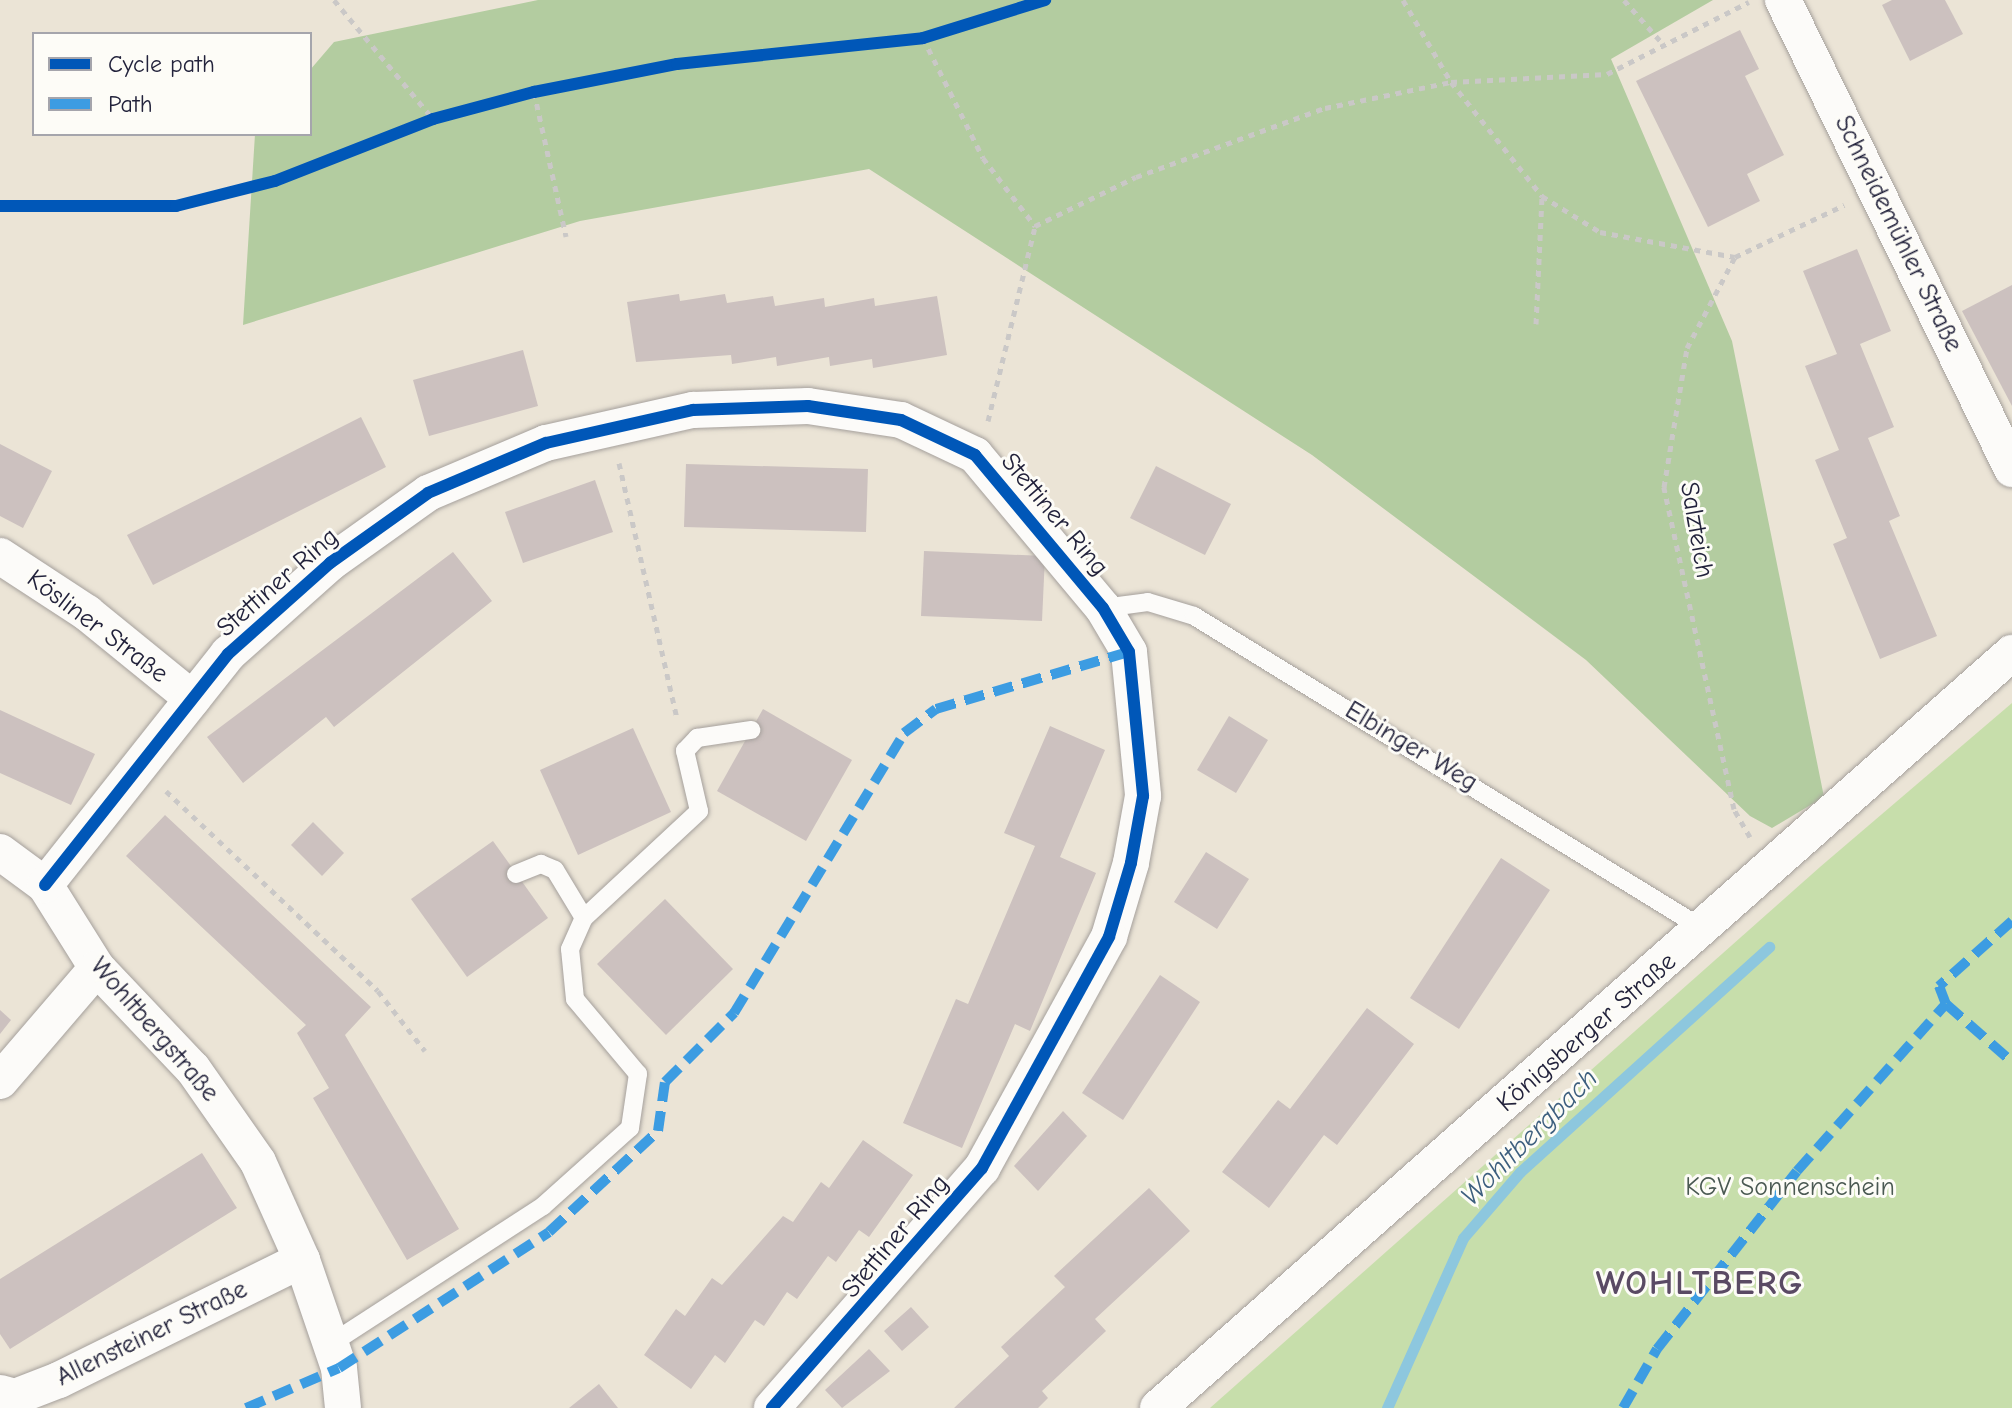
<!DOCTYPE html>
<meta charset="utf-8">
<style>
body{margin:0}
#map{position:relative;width:2012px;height:1408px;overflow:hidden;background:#ebe4d6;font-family:"Comic Neue",sans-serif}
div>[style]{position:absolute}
.green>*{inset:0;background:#c7deab}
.forest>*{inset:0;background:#b3cca0}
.stream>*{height:11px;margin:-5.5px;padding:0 5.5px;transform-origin:5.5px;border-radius:5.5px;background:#8dc7de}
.building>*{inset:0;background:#ccc1bf}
.path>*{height:5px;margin-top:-2.5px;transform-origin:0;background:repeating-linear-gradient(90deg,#cac8c7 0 6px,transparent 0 12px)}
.roads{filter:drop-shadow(0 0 2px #a5a09c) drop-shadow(0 0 2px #a5a09c)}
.service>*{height:18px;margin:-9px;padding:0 9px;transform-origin:9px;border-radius:9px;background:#fcfbf9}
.minor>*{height:36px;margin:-18px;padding:0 18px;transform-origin:18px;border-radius:18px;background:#fcfbf9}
.quiet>*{height:10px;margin-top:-5px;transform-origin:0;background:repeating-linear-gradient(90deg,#3c9ce2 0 20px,transparent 0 30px)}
.cycleway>*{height:12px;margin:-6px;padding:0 6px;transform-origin:6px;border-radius:6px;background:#0057b8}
span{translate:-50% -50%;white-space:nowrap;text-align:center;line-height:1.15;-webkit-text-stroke:6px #fdfcf7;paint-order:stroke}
.street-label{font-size:26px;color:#22223b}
.park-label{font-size:26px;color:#4a5952}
.water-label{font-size:28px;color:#3d5f7e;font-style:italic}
.district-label{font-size:34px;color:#5a4a64;font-weight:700;letter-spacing:2px}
.legend{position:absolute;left:32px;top:32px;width:280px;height:104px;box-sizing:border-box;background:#fdfcf7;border:2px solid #a5a5ac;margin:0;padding:10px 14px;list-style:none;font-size:24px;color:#22223b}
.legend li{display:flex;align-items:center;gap:16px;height:40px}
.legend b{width:40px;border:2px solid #a5a5ac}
</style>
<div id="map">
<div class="green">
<div style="clip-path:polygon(2012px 703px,2012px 1408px,1210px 1408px,1820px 867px)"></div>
</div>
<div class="forest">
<div style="clip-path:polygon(538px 0,1713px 0,1611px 59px,1732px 341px,1824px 797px,1772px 828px,1750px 816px,1586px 660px,1312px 455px,869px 169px,580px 221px,243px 325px,255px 134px,310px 134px,310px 70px,334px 42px)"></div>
</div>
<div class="stream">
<div style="left:1387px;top:1408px;width:186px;rotate:-65.9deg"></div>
<div style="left:1463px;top:1238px;width:87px;rotate:-49.2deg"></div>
<div style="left:1520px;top:1172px;width:336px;rotate:-42.1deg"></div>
</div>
<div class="building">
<div style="clip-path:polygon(1892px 0,1945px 0,1963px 34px,1910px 61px,1882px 5px)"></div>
<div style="clip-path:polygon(1740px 30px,1759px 69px,1745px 76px,1784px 155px,1747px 174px,1760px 201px,1708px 227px,1636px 81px)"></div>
<div style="clip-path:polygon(1857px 249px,1891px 331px,1860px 344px,1894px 427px,1868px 438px,1900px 516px,1889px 521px,1937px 636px,1880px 659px,1833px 544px,1847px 538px,1815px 460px,1839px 450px,1805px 366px,1837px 354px,1803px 271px)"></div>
<div style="clip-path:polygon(2012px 285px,2012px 406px,1962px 311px)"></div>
<div style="clip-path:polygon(679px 294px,680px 301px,725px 294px,727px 303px,773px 296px,775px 306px,824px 298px,825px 307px,874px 298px,875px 306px,937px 296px,947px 355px,873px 368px,872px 359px,830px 366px,829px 357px,777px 366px,776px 357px,732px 364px,731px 355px,636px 362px,627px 302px)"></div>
<div style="clip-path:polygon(523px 350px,538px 406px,429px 436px,413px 380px)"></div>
<div style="clip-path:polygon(361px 417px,386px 467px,153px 585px,127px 535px)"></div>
<div style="clip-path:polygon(0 444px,52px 471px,23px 528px,0 516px)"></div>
<div style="clip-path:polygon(686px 464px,868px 469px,866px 532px,684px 527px)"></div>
<div style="clip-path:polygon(1156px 466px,1231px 504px,1205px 555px,1130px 518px)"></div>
<div style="clip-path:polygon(595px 480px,613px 532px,523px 563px,505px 512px)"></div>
<div style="clip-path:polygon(924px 551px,1045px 556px,1042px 621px,921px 616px)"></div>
<div style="clip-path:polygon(453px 552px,492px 601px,334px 727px,326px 717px,243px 783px,207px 737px)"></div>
<div style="clip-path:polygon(763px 709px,852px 760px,806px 841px,717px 791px)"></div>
<div style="clip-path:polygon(0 710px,95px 754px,71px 805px,0 773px)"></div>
<div style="clip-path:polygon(1229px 716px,1268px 740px,1236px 793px,1197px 770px)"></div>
<div style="clip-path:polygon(1050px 726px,1105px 750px,1060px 857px,1096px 873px,1030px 1031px,1015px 1024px,962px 1148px,903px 1123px,956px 999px,968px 1004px,1035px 846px,1004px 833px)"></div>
<div style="clip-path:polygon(633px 728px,671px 812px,578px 855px,540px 770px)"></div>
<div style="clip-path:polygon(165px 815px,371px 1007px,345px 1035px,459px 1229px,407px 1260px,313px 1098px,329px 1088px,297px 1033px,306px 1025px,126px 856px)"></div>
<div style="clip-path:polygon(313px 822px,344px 853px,322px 876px,291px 845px)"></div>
<div style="clip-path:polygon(493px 841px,548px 918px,467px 977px,411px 899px)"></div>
<div style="clip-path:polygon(1206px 852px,1249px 879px,1217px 929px,1174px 902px)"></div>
<div style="clip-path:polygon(1501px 858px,1550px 890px,1459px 1029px,1410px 998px)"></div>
<div style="clip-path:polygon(665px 899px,733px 969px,666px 1035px,597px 964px)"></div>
<div style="clip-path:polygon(1160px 975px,1200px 1002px,1123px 1120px,1082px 1093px)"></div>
<div style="clip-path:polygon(1367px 1008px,1414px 1044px,1337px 1145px,1324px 1135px,1269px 1208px,1222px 1172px,1278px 1100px,1290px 1109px)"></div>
<div style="clip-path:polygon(0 1010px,11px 1020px,0 1034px)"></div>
<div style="clip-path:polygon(1063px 1111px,1087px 1136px,1038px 1191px,1014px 1166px)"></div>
<div style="clip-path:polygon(863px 1140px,913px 1175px,869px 1237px,859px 1230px,836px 1262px,828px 1256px,797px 1299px,787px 1292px,764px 1326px,755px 1320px,725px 1363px,715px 1355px,691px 1389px,644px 1355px,676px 1309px,685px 1316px,712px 1278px,722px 1285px,783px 1216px,793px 1222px,821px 1182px,829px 1188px)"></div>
<div style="clip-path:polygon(202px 1153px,237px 1208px,10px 1349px,0 1334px,0 1279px)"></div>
<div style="clip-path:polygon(1149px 1188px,1190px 1231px,1095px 1319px,1106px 1331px,1042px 1391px,1048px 1398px,1038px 1408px,954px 1408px,1009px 1356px,1001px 1347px,1065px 1287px,1054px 1276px)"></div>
<div style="clip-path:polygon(911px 1307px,929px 1327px,902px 1351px,884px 1331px)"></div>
<div style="clip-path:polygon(869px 1349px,890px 1371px,842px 1408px,825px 1390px)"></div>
<div style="clip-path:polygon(599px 1384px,618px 1408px,569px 1408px)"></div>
</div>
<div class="path">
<div style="left:334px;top:0;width:155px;rotate:50.2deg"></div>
<div style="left:1403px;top:0;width:95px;rotate:59.7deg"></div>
<div style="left:1451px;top:82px;width:146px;rotate:51.4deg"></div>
<div style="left:1542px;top:196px;width:68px;rotate:31.8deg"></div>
<div style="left:1600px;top:232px;width:137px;rotate:10.5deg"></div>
<div style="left:1624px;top:0;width:60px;rotate:48.4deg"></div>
<div style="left:923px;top:38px;width:134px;rotate:63.4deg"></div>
<div style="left:983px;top:158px;width:86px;rotate:52.6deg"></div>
<div style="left:534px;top:92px;width:148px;rotate:77.5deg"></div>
<div style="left:1536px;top:324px;width:127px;rotate:-87.3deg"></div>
<div style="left:988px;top:421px;width:201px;rotate:-76.4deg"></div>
<div style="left:1035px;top:226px;width:112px;rotate:-25.9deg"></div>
<div style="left:1136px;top:177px;width:201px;rotate:-20.1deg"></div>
<div style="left:1325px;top:108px;width:129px;rotate:-11.7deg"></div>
<div style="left:1451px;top:82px;width:156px;rotate:-2.9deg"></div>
<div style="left:1607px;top:74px;width:159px;rotate:-26.9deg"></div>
<div style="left:619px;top:463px;width:262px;rotate:77.2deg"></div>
<div style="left:166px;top:791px;width:291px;rotate:43.3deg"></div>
<div style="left:378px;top:991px;width:76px;rotate:51.9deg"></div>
<div style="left:1750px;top:837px;width:32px;rotate:-120deg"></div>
<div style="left:1734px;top:809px;width:330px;rotate:-102.3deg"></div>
<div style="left:1664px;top:487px;width:141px;rotate:-80.6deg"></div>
<div style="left:1687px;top:348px;width:103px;rotate:-62.2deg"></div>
<div style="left:1735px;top:257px;width:121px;rotate:-25.5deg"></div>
</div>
<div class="roads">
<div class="service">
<div style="left:1103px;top:608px;width:45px;rotate:-7.6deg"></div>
<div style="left:1148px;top:602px;width:48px;rotate:16.9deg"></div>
<div style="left:1194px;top:616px;width:600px;rotate:31.57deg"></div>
<div style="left:516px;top:874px;width:27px;rotate:-22deg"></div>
<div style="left:541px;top:864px;width:15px;rotate:23deg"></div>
<div style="left:555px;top:870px;width:56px;rotate:58.9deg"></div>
<div style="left:329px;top:1345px;width:255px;rotate:-33deg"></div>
<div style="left:543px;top:1206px;width:117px;rotate:-41.9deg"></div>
<div style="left:630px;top:1128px;width:55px;rotate:-81.6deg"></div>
<div style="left:638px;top:1074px;width:98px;rotate:-130deg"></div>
<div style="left:575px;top:999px;width:50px;rotate:-95.7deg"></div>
<div style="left:570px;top:949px;width:34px;rotate:-66deg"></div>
<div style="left:584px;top:918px;width:157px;rotate:-42.9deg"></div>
<div style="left:699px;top:811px;width:62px;rotate:-103.1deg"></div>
<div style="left:685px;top:751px;width:18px;rotate:-47deg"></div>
<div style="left:697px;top:738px;width:55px;rotate:-8.4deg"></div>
</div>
<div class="minor">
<div style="left:1783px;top:0;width:522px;rotate:63.97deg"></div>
<div style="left:0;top:556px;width:104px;rotate:33.2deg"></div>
<div style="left:87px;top:613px;width:136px;rotate:39.1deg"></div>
<div style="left:0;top:852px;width:56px;rotate:36.3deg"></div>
<div style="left:45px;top:885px;width:98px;rotate:57.9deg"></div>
<div style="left:97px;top:968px;width:139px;rotate:46.5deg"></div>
<div style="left:193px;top:1069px;width:113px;rotate:55deg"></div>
<div style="left:258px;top:1162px;width:107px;rotate:65.8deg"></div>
<div style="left:302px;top:1260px;width:114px;rotate:71.1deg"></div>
<div style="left:339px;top:1368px;width:40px;rotate:84.3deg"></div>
<div style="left:45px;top:885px;width:295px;rotate:-51.6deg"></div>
<div style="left:228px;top:654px;width:137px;rotate:-41.7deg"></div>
<div style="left:330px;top:563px;width:120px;rotate:-35.5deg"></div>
<div style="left:428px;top:493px;width:128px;rotate:-23deg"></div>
<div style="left:546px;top:443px;width:151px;rotate:-12.7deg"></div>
<div style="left:693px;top:410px;width:115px;rotate:-2deg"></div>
<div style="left:808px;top:406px;width:94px;rotate:8.6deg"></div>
<div style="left:901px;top:420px;width:82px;rotate:25.3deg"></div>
<div style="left:975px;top:455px;width:199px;rotate:50.1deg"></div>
<div style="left:1103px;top:608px;width:51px;rotate:59.4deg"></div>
<div style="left:1129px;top:652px;width:145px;rotate:84.4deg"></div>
<div style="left:1143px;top:796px;width:68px;rotate:100.2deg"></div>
<div style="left:1131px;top:863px;width:77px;rotate:106.6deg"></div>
<div style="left:1109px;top:937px;width:264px;rotate:118.8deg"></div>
<div style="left:982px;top:1168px;width:319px;rotate:131.2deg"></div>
<div style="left:0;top:1081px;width:149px;rotate:-49.4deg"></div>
<div style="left:0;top:1393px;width:16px;rotate:15deg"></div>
<div style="left:15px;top:1397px;width:47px;rotate:-21.1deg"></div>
<div style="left:59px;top:1380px;width:271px;rotate:-26.3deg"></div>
<div style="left:1158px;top:1408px;width:1140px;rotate:-41.48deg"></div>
</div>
</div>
<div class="quiet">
<div style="left:2012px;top:921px;width:98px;rotate:138.3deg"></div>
<div style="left:1939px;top:986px;width:19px;rotate:69deg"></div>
<div style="left:1946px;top:1004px;width:88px;rotate:41.3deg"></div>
<div style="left:246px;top:1408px;width:101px;rotate:-23.3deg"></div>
<div style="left:339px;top:1368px;width:250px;rotate:-32.9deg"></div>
<div style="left:549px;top:1232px;width:149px;rotate:-42.8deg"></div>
<div style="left:658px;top:1131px;width:49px;rotate:-81.9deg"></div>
<div style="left:665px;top:1082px;width:98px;rotate:-45deg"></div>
<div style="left:734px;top:1013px;width:328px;rotate:-58.7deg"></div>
<div style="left:904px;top:733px;width:40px;rotate:-37deg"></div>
<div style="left:936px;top:709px;width:201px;rotate:-16.5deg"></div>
<div style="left:1623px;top:1408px;width:68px;rotate:-60deg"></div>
<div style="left:1657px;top:1349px;width:226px;rotate:-51.8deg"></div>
<div style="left:1797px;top:1171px;width:224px;rotate:-48.3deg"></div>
</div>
<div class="cycleway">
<div style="left:0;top:206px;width:176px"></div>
<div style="left:176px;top:206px;width:102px;rotate:-14.2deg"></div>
<div style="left:275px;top:181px;width:170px;rotate:-21.4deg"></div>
<div style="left:433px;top:119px;width:105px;rotate:-15deg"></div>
<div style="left:534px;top:92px;width:146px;rotate:-11.1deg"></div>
<div style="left:677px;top:64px;width:247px;rotate:-6deg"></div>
<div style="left:923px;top:38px;width:128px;rotate:-17.3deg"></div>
<div style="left:45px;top:885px;width:295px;rotate:-51.6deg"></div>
<div style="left:228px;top:654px;width:137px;rotate:-41.7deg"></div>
<div style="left:330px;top:563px;width:120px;rotate:-35.5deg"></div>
<div style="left:428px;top:493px;width:128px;rotate:-23deg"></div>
<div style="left:546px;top:443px;width:151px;rotate:-12.7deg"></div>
<div style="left:693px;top:410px;width:115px;rotate:-2deg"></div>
<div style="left:808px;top:406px;width:94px;rotate:8.6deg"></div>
<div style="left:901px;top:420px;width:82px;rotate:25.3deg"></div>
<div style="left:975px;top:455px;width:199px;rotate:50.1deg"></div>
<div style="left:1103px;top:608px;width:51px;rotate:59.4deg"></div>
<div style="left:1129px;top:652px;width:145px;rotate:84.4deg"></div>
<div style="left:1143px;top:796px;width:68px;rotate:100.2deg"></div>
<div style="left:1131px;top:863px;width:77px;rotate:106.6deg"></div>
<div style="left:1109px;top:937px;width:264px;rotate:118.8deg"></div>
<div style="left:982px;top:1168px;width:319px;rotate:131.2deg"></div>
</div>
<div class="street-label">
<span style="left:1898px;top:234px;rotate:64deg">Schneidemühler Straße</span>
<span style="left:1054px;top:515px;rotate:50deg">Stettiner Ring</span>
<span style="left:1696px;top:530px;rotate:80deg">Salzteich</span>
<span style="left:278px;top:583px;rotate:-41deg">Stettiner Ring</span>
<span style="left:97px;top:627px;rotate:37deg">Kösliner Straße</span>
<span style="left:1411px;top:747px;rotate:31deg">Elbinger Weg</span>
<span style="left:154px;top:1030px;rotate:49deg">Wohltbergstraße</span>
<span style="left:1587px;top:1033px;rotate:-41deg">Königsberger Straße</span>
<span style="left:896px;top:1237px;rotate:-50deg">Stettiner Ring</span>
<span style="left:152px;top:1334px;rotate:-26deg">Allensteiner Straße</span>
</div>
<div class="park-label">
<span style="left:1790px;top:1188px">KGV Sonnenschein</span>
</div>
<div class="water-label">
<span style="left:1529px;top:1137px;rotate:-45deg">Wohltbergbach</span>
</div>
<div class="district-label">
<span style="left:1700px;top:1284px">WOHLTBERG</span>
</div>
<ul class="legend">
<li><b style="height:10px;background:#0057b8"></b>Cycle path</li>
<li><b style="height:10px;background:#3c9ce2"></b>Path</li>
</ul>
</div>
